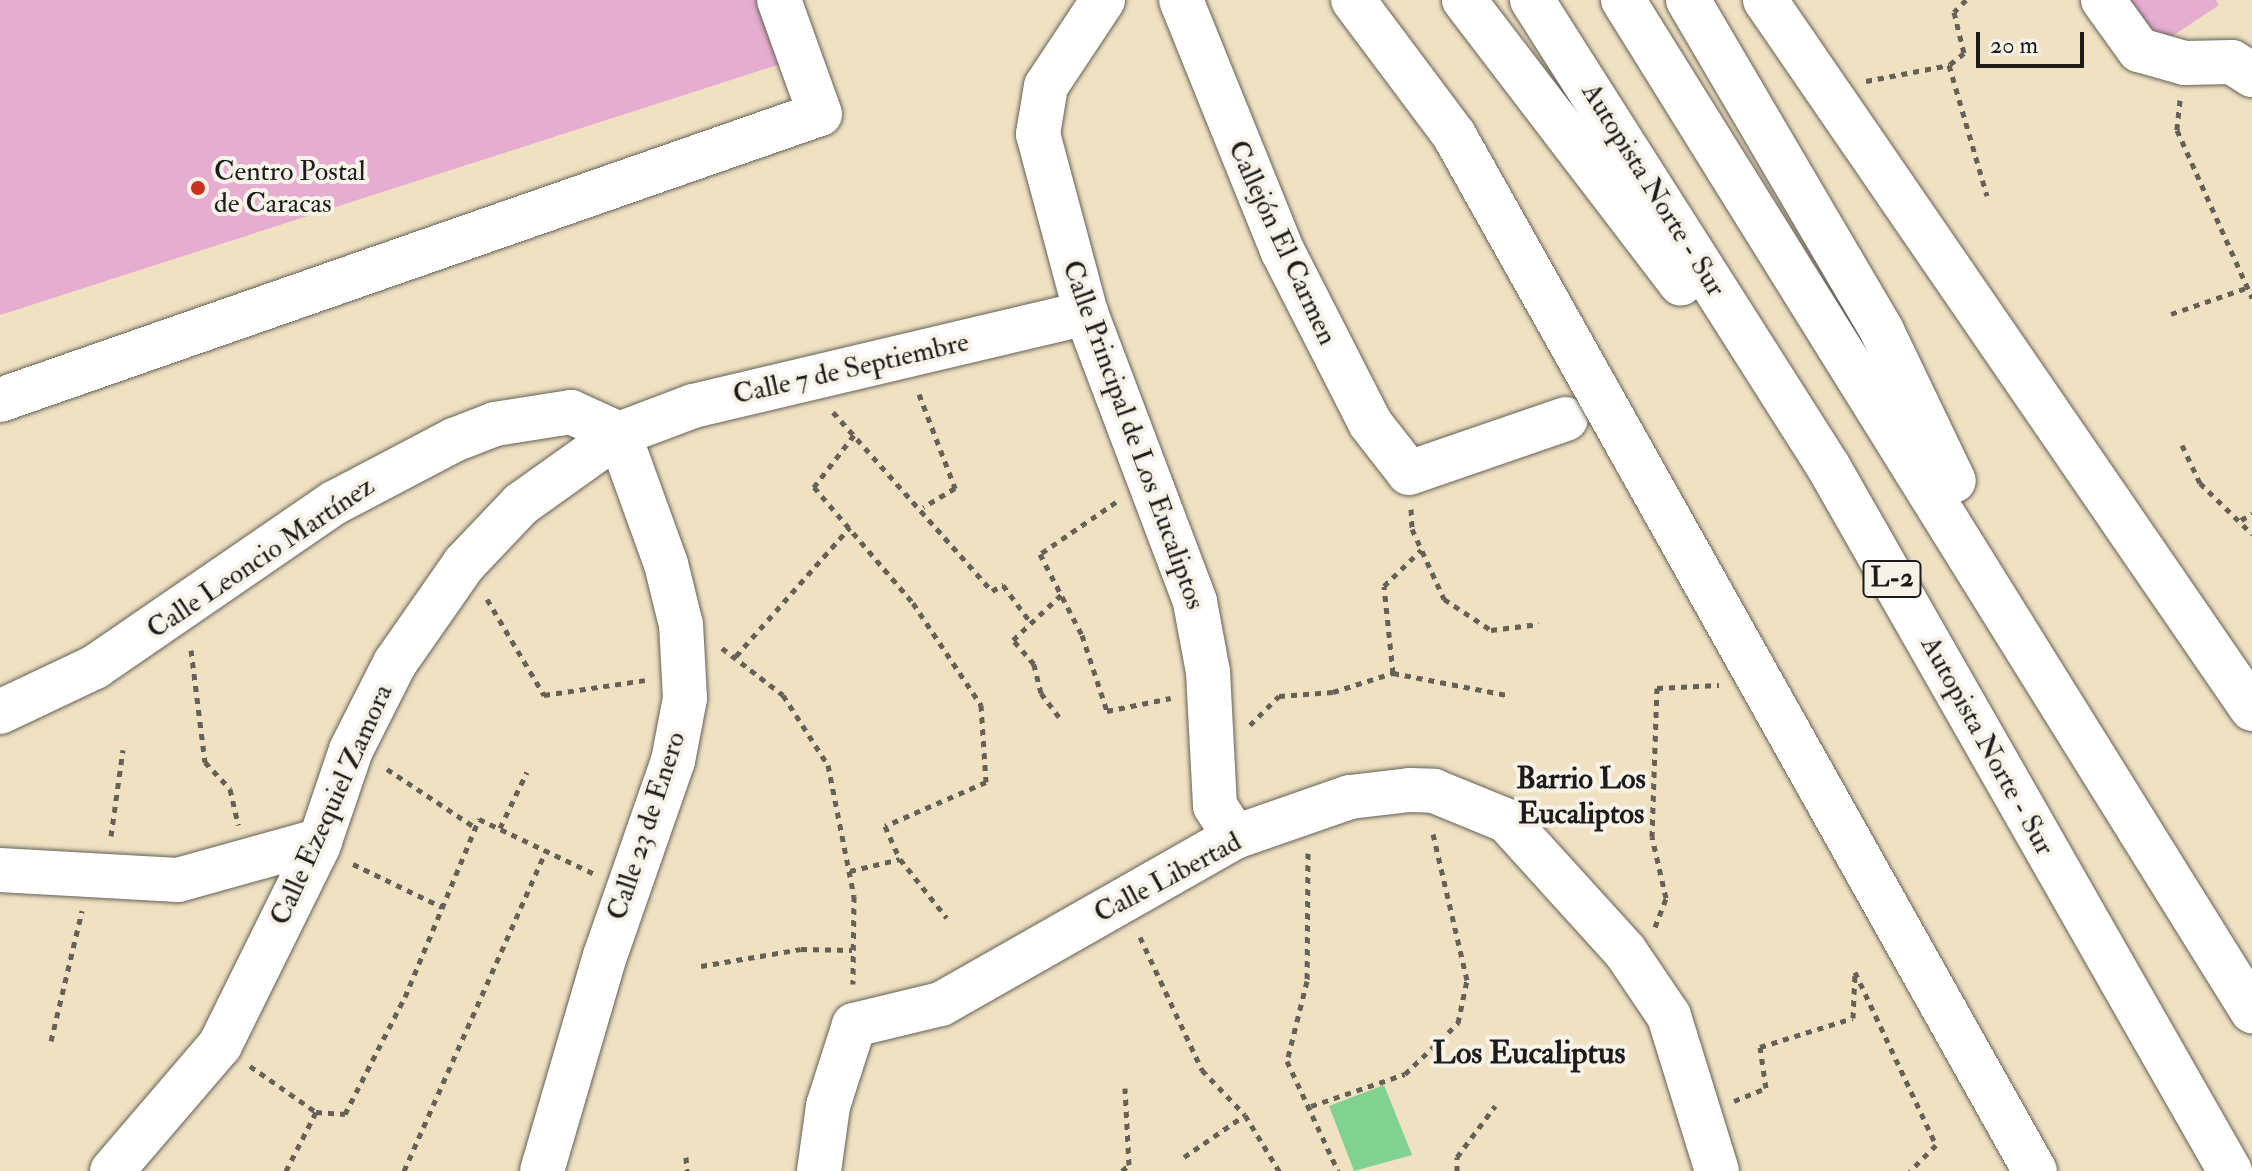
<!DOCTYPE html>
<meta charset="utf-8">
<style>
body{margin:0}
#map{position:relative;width:2252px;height:1171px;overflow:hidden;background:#efe1c2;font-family:"IM FELL Double Pica",serif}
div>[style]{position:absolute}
.green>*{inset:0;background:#81d191}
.building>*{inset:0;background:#e5add0}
.path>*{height:5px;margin-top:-2.5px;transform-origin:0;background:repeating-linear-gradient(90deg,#666156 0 6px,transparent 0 12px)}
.roads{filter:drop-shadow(0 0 2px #666156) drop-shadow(0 0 2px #666156)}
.minor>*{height:44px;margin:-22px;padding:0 22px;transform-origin:22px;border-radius:22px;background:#fff}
.highway>*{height:44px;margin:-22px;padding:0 22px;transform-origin:22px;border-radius:22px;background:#fff}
.bridges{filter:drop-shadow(0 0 2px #666156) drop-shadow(0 0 2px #666156)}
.highway-bridge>*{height:44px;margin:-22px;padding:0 22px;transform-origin:22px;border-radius:22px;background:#fff}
.dots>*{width:22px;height:22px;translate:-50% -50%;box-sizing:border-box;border:4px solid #f7f3e8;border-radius:50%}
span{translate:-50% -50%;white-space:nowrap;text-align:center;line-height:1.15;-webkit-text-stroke:8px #f7f3e8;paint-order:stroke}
.shield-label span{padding:2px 6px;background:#f7f3e8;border:2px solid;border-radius:6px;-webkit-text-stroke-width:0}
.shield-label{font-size:26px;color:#1c1c1c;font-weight:700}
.poi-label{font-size:28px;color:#1c1c1c}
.left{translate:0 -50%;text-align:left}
.street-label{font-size:28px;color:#1c1c1c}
.neighbourhood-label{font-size:30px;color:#1c1c1c;font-weight:700}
.quarter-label{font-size:32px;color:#1c1c1c;font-weight:700}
.scale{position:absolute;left:1976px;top:32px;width:108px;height:36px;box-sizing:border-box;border:4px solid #1c1c1c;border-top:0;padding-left:10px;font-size:24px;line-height:28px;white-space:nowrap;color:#1c1c1c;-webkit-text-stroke:6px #f7f3e8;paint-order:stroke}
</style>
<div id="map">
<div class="green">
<div style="clip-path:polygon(1384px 1085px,1412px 1155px,1354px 1171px,1329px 1106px)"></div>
</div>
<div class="building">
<div style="clip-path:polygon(0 0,772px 0,793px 60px,0 315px)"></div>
<div style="clip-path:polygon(2125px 0,2216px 0,2219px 5px,2156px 47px)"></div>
</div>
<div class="path">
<div style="left:1966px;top:0;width:17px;rotate:135deg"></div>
<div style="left:1954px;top:12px;width:42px;rotate:76.3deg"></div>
<div style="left:1964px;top:53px;width:19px;rotate:141deg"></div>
<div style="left:1949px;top:65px;width:136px;rotate:73.8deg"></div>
<div style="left:1866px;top:81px;width:85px;rotate:-10.9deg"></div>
<div style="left:2180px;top:100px;width:30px;rotate:96deg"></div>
<div style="left:2177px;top:130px;width:184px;rotate:65.9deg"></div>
<div style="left:2171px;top:314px;width:83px;rotate:-19.1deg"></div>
<div style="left:919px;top:394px;width:101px;rotate:69deg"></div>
<div style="left:955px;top:488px;width:37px;rotate:149deg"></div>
<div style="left:833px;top:412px;width:239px;rotate:48.4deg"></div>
<div style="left:992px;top:591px;width:13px;rotate:-29deg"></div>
<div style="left:1003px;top:585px;width:47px;rotate:53.6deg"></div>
<div style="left:854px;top:435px;width:66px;rotate:127.6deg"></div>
<div style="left:814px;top:487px;width:153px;rotate:49.5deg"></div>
<div style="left:913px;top:603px;width:123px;rotate:56.3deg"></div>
<div style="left:981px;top:705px;width:77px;rotate:86.3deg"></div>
<div style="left:986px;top:782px;width:110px;rotate:156.5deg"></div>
<div style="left:885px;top:826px;width:36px;rotate:66deg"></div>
<div style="left:900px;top:859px;width:75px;rotate:51.5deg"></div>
<div style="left:2182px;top:445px;width:42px;rotate:64.7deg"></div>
<div style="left:2200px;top:483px;width:73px;rotate:44.4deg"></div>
<div style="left:1116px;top:502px;width:92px;rotate:145.6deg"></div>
<div style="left:1040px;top:554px;width:91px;rotate:62.6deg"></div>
<div style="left:1082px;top:635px;width:80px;rotate:71.8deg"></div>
<div style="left:1107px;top:711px;width:65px;rotate:-11.5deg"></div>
<div style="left:1411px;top:509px;width:20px;rotate:87deg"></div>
<div style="left:1412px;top:529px;width:77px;rotate:65.4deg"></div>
<div style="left:1444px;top:599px;width:56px;rotate:33.4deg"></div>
<div style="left:1491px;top:630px;width:48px;rotate:-7.1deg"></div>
<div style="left:2241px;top:520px;width:13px;rotate:-29deg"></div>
<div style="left:487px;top:599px;width:112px;rotate:59.3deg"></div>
<div style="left:544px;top:695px;width:102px;rotate:-8.4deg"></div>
<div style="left:722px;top:648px;width:77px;rotate:37.6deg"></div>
<div style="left:783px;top:695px;width:83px;rotate:57.3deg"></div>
<div style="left:828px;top:765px;width:134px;rotate:78.8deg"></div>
<div style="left:854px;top:896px;width:88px;rotate:90.7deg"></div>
<div style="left:191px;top:650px;width:113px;rotate:82.9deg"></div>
<div style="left:205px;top:762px;width:37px;rotate:47deg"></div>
<div style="left:230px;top:789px;width:37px;rotate:77deg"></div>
<div style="left:736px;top:656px;width:172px;rotate:-48.5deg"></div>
<div style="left:1393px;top:673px;width:87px;rotate:-95.9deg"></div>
<div style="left:1384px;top:586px;width:52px;rotate:-44.2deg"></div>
<div style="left:1059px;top:717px;width:30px;rotate:-127deg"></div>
<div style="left:1041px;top:693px;width:30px;rotate:-104deg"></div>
<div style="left:1034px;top:664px;width:32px;rotate:-131deg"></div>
<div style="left:1013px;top:640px;width:66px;rotate:-43.2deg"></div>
<div style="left:1250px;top:725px;width:41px;rotate:-45deg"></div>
<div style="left:1279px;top:696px;width:54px;rotate:-4.2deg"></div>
<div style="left:1333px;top:692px;width:63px;rotate:-17.6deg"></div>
<div style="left:1393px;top:673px;width:116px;rotate:10.9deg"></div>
<div style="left:387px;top:769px;width:107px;rotate:33.5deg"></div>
<div style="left:500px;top:828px;width:62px;rotate:-64.3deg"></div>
<div style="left:111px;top:836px;width:87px;rotate:-82.1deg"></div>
<div style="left:1308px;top:853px;width:128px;rotate:90.4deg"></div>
<div style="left:1307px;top:981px;width:82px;rotate:104deg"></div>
<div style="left:1287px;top:1061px;width:121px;rotate:65.1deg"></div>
<div style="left:353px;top:864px;width:99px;rotate:25.8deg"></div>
<div style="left:850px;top:871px;width:51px;rotate:-13.5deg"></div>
<div style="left:1655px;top:927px;width:31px;rotate:-69deg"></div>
<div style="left:1666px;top:898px;width:63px;rotate:-102.9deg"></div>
<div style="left:1652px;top:837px;width:149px;rotate:-88.1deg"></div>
<div style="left:1657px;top:688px;width:62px;rotate:-2.8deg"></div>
<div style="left:1140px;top:937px;width:147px;rotate:65deg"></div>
<div style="left:1202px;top:1070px;width:62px;rotate:46.3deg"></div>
<div style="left:1245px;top:1115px;width:66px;rotate:58.7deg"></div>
<div style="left:701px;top:966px;width:101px;rotate:-9.6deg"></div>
<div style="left:801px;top:949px;width:51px;rotate:1.1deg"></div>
<div style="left:1855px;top:972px;width:191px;rotate:64.9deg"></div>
<div style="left:1936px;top:1145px;width:37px;rotate:135deg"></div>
<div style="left:51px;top:1041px;width:134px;rotate:-76.6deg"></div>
<div style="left:250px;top:1066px;width:80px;rotate:34.9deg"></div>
<div style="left:316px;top:1112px;width:29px;rotate:4deg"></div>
<div style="left:345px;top:1114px;width:131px;rotate:-62.9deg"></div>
<div style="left:405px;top:997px;width:193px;rotate:-67.4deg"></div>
<div style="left:479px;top:819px;width:128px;rotate:25.4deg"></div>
<div style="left:1734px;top:1101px;width:35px;rotate:-22deg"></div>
<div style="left:1766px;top:1088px;width:41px;rotate:-98.3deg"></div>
<div style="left:1760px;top:1047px;width:97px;rotate:-17.3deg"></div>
<div style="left:1853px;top:1018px;width:46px;rotate:-87.5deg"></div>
<div style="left:1311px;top:1106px;width:99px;rotate:-18.8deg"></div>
<div style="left:1405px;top:1074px;width:74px;rotate:-43.9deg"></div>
<div style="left:1458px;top:1023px;width:44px;rotate:-78.2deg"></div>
<div style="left:1467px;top:980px;width:150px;rotate:-103.1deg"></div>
<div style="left:686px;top:1157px;width:14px;rotate:86deg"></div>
<div style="left:1184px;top:1157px;width:74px;rotate:-34.5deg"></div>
<div style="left:286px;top:1171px;width:66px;rotate:-63deg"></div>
<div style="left:404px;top:1171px;width:352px;rotate:-66.1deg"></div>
<div style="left:1122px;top:1171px;width:9px;rotate:-41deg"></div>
<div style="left:1129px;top:1165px;width:77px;rotate:-93deg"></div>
<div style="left:1457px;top:1171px;width:14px;rotate:-90deg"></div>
<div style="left:1457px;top:1157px;width:64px;rotate:-53.3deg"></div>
</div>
<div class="roads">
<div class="minor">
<div style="left:1103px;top:0;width:103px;rotate:123.5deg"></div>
<div style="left:1046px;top:86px;width:49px;rotate:99.5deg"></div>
<div style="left:1038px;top:134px;width:185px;rotate:75deg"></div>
<div style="left:1086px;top:313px;width:309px;rotate:69.3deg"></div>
<div style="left:1195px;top:602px;width:71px;rotate:79.5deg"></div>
<div style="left:1208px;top:672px;width:134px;rotate:87deg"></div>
<div style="left:1215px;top:806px;width:37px;rotate:57deg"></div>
<div style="left:1181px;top:0;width:270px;rotate:68deg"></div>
<div style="left:1282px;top:250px;width:194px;rotate:63deg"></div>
<div style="left:1370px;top:423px;width:63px;rotate:52deg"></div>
<div style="left:1409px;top:473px;width:166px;rotate:-19deg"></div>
<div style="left:2103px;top:0;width:62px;rotate:54.2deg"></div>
<div style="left:2139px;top:50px;width:48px;rotate:15.8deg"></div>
<div style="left:2185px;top:63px;width:47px;rotate:-1.2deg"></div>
<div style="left:2232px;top:62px;width:24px;rotate:33deg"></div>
<div style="left:0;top:400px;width:868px;rotate:-19.23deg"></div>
<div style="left:820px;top:114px;width:121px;rotate:-109.8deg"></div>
<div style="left:0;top:712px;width:105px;rotate:-25.3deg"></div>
<div style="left:95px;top:667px;width:290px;rotate:-34.5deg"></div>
<div style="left:334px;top:503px;width:136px;rotate:-27.7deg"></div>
<div style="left:454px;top:440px;width:44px;rotate:-21.3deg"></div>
<div style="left:495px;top:424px;width:77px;rotate:-9deg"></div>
<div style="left:571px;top:412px;width:53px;rotate:24.6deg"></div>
<div style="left:0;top:870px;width:178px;rotate:3.2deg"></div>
<div style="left:178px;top:880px;width:148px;rotate:-15.6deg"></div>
<div style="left:112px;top:1171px;width:166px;rotate:-49.4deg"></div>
<div style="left:220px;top:1045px;width:221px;rotate:-63.7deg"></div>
<div style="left:318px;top:847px;width:102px;rotate:-71.2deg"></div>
<div style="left:351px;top:750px;width:97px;rotate:-63.2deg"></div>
<div style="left:395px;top:663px;width:121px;rotate:-55.1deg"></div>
<div style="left:464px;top:564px;width:83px;rotate:-46.5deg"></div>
<div style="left:521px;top:504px;width:120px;rotate:-35.5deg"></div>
<div style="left:619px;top:434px;width:79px;rotate:-20.7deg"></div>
<div style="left:693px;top:406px;width:404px;rotate:-13.3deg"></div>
<div style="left:542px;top:1171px;width:224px;rotate:-73.7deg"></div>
<div style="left:605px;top:956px;width:207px;rotate:-70.8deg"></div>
<div style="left:673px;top:761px;width:64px;rotate:-79.2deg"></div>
<div style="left:685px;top:698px;width:73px;rotate:-93.1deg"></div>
<div style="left:681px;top:625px;width:63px;rotate:-103.8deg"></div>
<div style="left:666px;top:564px;width:138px;rotate:-109.9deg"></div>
<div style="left:819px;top:1171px;width:66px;rotate:-82.1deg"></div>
<div style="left:828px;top:1106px;width:85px;rotate:-72.2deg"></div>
<div style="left:854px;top:1025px;width:89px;rotate:-13.6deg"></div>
<div style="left:941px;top:1004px;width:338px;rotate:-29.6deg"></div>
<div style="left:1235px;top:837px;width:122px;rotate:-19.2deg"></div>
<div style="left:1350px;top:797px;width:60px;rotate:-6.7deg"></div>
<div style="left:1410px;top:790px;width:24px;rotate:2deg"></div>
<div style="left:1434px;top:791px;width:79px;rotate:22.3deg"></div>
<div style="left:1507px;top:821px;width:176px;rotate:47.8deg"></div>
<div style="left:1625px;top:951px;width:78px;rotate:55.9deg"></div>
<div style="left:1669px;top:1016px;width:162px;rotate:72.8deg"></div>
</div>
<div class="highway">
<div style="left:1464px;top:0;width:357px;rotate:52.6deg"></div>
<div style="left:1532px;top:0;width:552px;rotate:57.58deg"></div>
<div style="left:1828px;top:466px;width:812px;rotate:60.31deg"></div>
<div style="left:1623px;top:0;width:1191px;rotate:58.11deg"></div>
<div style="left:1688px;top:0;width:384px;rotate:59.6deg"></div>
<div style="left:1882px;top:331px;width:166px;rotate:64.4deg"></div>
<div style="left:1765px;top:0;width:860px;rotate:55.52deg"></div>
</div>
</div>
<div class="bridges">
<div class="highway-bridge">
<div style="left:1353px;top:0;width:169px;rotate:53.2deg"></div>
<div style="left:1454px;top:135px;width:1188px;rotate:60.72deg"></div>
</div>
</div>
<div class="dots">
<div style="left:198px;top:188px;background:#c8321e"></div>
</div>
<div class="shield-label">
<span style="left:1892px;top:579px">L-2</span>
</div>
<div class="poi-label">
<span class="left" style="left:214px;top:188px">Centro Postal<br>de Caracas</span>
</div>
<div class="street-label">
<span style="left:1653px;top:190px;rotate:58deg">Autopista Norte - Sur</span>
<span style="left:1282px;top:243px;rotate:65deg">Callejón El Carmen</span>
<span style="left:851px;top:369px;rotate:-13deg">Calle 7 de Septiembre</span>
<span style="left:1133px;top:435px;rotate:70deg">Calle Principal de Los Eucaliptos</span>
<span style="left:261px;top:558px;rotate:-34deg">Calle Leoncio Martínez</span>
<span style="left:1987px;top:746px;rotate:61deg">Autopista Norte - Sur</span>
<span style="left:332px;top:805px;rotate:-66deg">Calle Ezequiel Zamora</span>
<span style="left:647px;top:826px;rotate:-72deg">Calle 23 de Enero</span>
<span style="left:1168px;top:878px;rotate:-28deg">Calle Libertad</span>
</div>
<div class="neighbourhood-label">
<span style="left:1581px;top:796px">Barrio Los<br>Eucaliptos</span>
</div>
<div class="quarter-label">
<span style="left:1529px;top:1053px">Los Eucaliptus</span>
</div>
<div class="scale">20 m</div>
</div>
